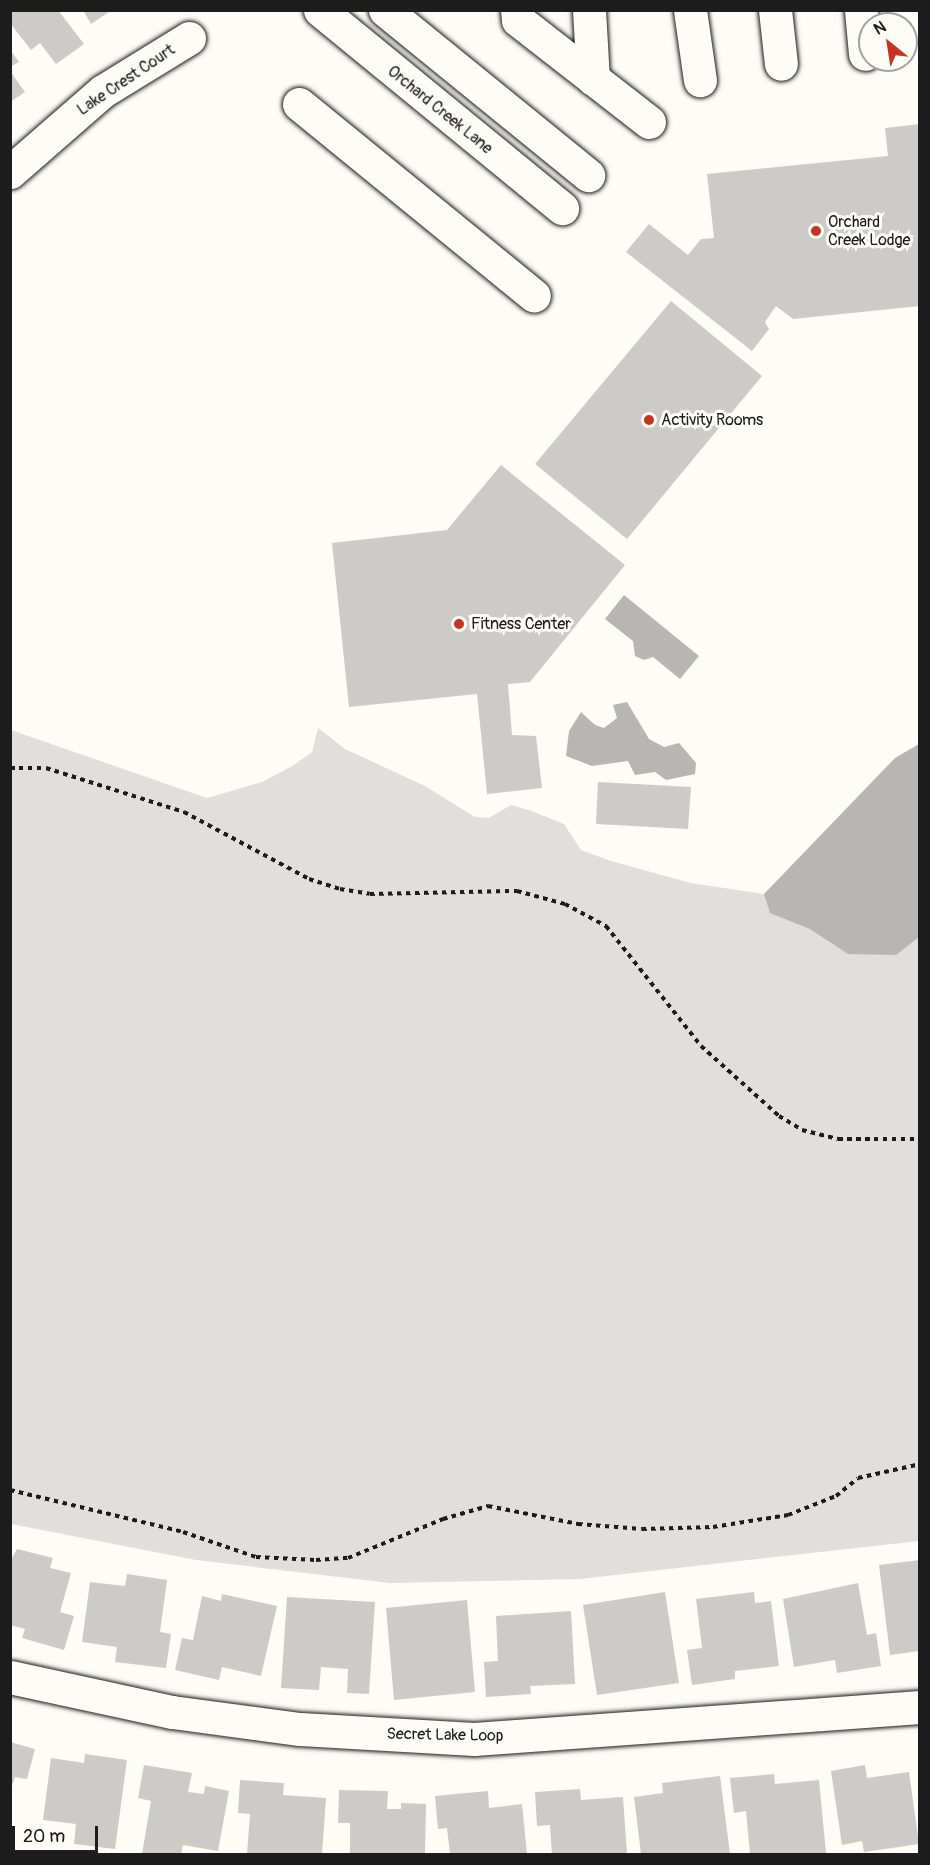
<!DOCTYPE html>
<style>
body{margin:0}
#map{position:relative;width:930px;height:1865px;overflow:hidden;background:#fdfcf7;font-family:Pangolin,sans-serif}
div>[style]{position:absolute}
.green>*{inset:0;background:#e0dfdb}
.water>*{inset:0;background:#b7b6b2}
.building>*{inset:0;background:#cccbc8}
.path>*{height:4px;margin-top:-2px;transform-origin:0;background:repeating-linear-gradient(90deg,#1c1c1c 0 4.5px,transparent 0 9px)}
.roads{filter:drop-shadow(0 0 2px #1c1c1c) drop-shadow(0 0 2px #1c1c1c)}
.minor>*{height:33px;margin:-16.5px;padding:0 16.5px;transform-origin:16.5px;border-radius:16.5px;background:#fdfcf7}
.dots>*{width:16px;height:16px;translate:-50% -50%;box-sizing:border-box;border:3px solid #fdfcf7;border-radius:50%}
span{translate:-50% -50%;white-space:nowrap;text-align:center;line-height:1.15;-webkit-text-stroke:6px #fdfcf7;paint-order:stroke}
.street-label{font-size:16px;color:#1c1c1c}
.poi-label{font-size:16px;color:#1c1c1c}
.left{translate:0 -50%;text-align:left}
.frame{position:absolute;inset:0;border:12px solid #1c1c1c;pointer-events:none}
.north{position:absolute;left:858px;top:12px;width:60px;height:60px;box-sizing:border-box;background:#fdfcf7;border:2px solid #a3a29f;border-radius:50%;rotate:330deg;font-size:16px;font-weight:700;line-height:24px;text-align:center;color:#1c1c1c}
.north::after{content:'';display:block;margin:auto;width:21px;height:27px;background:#c8321e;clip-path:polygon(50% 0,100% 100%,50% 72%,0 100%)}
.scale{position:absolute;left:12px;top:1826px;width:86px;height:27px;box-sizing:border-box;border:3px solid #1c1c1c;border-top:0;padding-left:8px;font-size:18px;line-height:21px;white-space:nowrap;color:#1c1c1c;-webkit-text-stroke:4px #fdfcf7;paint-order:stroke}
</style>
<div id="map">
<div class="green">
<div style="clip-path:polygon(318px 728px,345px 749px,425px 786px,475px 817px,489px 818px,511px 805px,529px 810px,564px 824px,581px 850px,611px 861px,691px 883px,764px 894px,919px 814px,919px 1541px,580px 1579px,390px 1583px,196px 1560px,11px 1524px,11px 730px,207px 798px,262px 782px,294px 765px,312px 752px)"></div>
</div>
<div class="water">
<div style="clip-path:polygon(624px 595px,699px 656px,680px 679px,653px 657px,644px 660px,635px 656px,633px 641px,605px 619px)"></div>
<div style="clip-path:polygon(627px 702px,649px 739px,664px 747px,679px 743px,696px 763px,695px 774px,666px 780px,655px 772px,635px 775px,628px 761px,592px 766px,566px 756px,569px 731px,581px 712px,595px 725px,604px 728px,617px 718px,613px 705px)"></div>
<div style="clip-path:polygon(919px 744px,919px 937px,896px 955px,848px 954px,810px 929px,770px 913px,764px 894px,895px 758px)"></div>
</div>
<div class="building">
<div style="clip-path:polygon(10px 10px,58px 10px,84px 44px,56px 64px,40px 43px,31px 50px,10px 23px)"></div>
<div style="clip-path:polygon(83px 10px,112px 10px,91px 24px)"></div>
<div style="clip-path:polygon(10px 50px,19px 62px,10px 67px)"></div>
<div style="clip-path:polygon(10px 71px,25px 92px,10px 102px)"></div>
<div style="clip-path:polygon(920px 124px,920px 306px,793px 319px,776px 306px,765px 322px,769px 329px,752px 351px,626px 252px,649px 224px,688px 255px,701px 239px,714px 238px,707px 174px,888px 156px,885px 128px)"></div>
<div style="clip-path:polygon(671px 301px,762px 376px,627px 539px,535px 464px)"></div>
<div style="clip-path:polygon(501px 465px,625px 565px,530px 682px,508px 684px,512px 735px,536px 736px,542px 788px,487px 794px,477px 694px,349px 707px,332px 543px,447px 530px)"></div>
<div style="clip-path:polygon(598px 782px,691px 787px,688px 829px,596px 824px)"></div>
<div style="clip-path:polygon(17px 1549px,53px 1558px,50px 1568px,71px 1573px,60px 1612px,74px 1616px,64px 1650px,22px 1638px,25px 1629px,10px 1625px,10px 1561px)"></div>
<div style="clip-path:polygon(920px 1560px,919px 1651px,890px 1655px,879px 1565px)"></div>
<div style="clip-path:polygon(127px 1574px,167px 1580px,160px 1632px,171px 1634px,166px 1668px,115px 1662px,117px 1647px,82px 1642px,90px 1582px,125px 1586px)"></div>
<div style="clip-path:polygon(858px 1583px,867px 1635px,876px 1633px,881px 1666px,837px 1673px,835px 1660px,794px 1667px,783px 1599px)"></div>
<div style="clip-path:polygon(665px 1592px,679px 1683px,597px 1695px,583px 1605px)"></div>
<div style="clip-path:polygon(754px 1592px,755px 1603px,771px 1601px,779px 1666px,735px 1671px,735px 1679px,692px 1685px,687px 1650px,702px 1648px,696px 1599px)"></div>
<div style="clip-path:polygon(222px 1594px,277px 1606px,261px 1676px,222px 1667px,219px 1680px,175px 1670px,182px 1638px,193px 1640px,202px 1596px,221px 1601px)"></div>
<div style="clip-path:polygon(287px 1597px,375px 1602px,369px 1694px,347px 1693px,348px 1669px,321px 1667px,319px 1690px,281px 1688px)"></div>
<div style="clip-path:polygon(467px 1600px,475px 1692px,394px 1700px,386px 1608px)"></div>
<div style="clip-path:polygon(571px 1611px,575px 1684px,530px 1686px,531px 1694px,486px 1697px,484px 1662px,498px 1661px,496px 1616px)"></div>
<div style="clip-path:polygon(10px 1742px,35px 1749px,27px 1779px,15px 1777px,11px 1789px)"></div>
<div style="clip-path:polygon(85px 1754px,127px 1760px,115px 1849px,74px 1844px,76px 1824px,43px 1820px,51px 1758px,84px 1763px)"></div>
<div style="clip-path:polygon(144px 1765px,192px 1773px,188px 1792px,204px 1794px,205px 1786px,229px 1791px,218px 1851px,183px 1845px,181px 1854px,142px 1854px,151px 1801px,138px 1798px)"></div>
<div style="clip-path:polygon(865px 1765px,867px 1778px,909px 1772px,919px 1844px,864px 1852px,862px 1841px,842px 1845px,831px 1771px)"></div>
<div style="clip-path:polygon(774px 1774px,775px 1784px,819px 1780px,826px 1853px,750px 1854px,746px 1811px,734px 1813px,730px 1778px)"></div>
<div style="clip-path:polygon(720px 1776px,730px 1854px,641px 1854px,634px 1797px,663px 1793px,662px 1783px)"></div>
<div style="clip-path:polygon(240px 1780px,284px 1783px,283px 1795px,326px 1798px,322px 1854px,247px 1854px,250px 1814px,238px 1813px)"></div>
<div style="clip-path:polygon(580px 1789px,581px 1800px,623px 1797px,627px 1854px,552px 1854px,550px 1825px,537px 1826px,535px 1792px)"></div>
<div style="clip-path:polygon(339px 1790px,388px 1791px,387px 1809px,401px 1809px,401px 1803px,426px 1804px,425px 1854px,350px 1854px,350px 1823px,338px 1823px)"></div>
<div style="clip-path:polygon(488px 1791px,489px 1808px,522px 1804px,527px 1854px,450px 1854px,447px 1828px,438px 1829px,435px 1796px)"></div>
</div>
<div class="path">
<div style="left:10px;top:768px;width:36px"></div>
<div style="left:46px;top:768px;width:145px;rotate:17.7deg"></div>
<div style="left:184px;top:812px;width:142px;rotate:28.2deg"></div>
<div style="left:309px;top:879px;width:33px;rotate:18deg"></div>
<div style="left:340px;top:889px;width:30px;rotate:9deg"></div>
<div style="left:370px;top:894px;width:147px;rotate:-1.2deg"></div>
<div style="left:517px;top:891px;width:50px;rotate:15.2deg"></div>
<div style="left:565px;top:904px;width:47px;rotate:28.2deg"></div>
<div style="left:606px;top:926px;width:153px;rotate:51.6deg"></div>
<div style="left:701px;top:1046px;width:105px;rotate:41.9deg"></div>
<div style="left:779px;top:1116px;width:27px;rotate:31deg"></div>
<div style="left:802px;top:1130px;width:37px;rotate:14deg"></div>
<div style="left:838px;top:1139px;width:82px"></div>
<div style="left:10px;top:1490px;width:178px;rotate:13.6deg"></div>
<div style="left:183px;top:1532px;width:77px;rotate:18.9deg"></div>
<div style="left:256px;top:1557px;width:60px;rotate:2.9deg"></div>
<div style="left:316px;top:1560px;width:32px;rotate:-4deg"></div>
<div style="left:348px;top:1558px;width:103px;rotate:-22.3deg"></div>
<div style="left:443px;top:1519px;width:47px;rotate:-16.1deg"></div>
<div style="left:488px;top:1506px;width:92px;rotate:11.3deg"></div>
<div style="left:578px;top:1524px;width:64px;rotate:4.5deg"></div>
<div style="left:642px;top:1529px;width:71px;rotate:-1.6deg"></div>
<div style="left:713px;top:1527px;width:76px;rotate:-9.1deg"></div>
<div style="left:788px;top:1515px;width:52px;rotate:-21.6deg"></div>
<div style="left:836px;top:1496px;width:28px;rotate:-39deg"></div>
<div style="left:858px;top:1478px;width:64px;rotate:-12.7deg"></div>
</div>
<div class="roads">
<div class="minor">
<div style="left:320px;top:10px;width:313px;rotate:39.3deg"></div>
<div style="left:385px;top:10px;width:262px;rotate:39.1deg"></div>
<div style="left:517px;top:10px;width:10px;rotate:84deg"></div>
<div style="left:518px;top:20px;width:166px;rotate:37.9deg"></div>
<div style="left:589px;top:10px;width:69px;rotate:86.7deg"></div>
<div style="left:690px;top:10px;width:71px;rotate:81.9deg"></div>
<div style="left:775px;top:10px;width:54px;rotate:83.7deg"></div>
<div style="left:861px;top:10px;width:44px;rotate:84.8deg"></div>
<div style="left:299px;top:104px;width:303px;rotate:39.2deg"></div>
<div style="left:10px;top:172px;width:123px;rotate:-41.1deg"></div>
<div style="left:103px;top:91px;width:101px;rotate:-31.6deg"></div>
<div style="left:10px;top:1677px;width:166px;rotate:12.2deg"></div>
<div style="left:172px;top:1712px;width:129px;rotate:7.6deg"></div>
<div style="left:300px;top:1729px;width:174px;rotate:3.3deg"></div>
<div style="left:474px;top:1739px;width:447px;rotate:-4.1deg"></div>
</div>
</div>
<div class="dots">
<div style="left:816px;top:231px;background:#c8321e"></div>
<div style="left:649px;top:420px;background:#c8321e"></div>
<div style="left:459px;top:624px;background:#c8321e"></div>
</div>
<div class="street-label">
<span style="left:126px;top:80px;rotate:-34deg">Lake Crest Court</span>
<span style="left:440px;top:110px;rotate:39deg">Orchard Creek Lane</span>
<span style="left:445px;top:1735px;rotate:1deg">Secret Lake Loop</span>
</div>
<div class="poi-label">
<span class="left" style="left:828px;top:231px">Orchard<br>Creek Lodge</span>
<span class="left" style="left:661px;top:420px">Activity Rooms</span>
<span class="left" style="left:471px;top:624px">Fitness Center</span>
</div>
<div class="frame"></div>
<div class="north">N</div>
<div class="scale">20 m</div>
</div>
